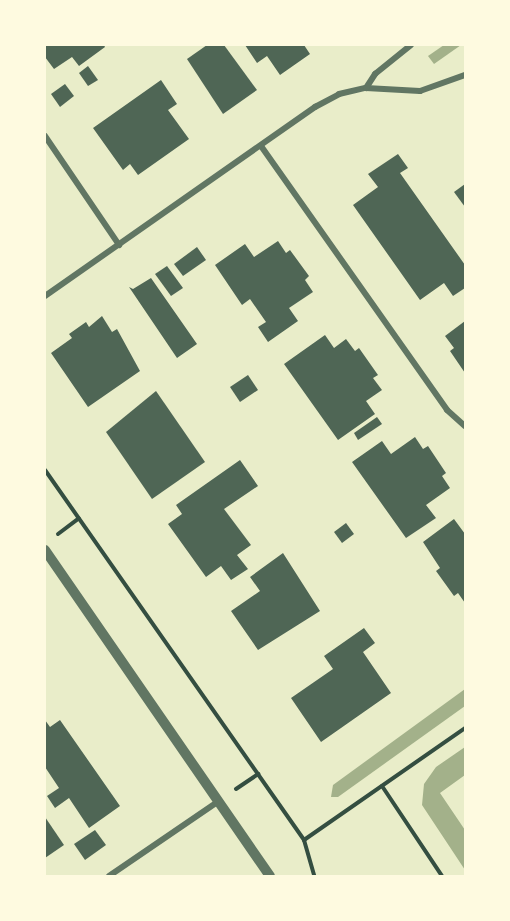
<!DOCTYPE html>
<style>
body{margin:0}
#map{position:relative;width:510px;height:921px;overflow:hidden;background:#e9edc9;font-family:Karla,sans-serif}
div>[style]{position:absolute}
.water>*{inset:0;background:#a3b18a}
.building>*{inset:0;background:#4f6655}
.path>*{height:4px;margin:-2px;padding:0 2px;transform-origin:2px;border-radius:2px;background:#344e41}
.minor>*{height:6px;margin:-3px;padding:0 3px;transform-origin:3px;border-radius:3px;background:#617663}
.tertiary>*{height:10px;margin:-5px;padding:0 5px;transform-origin:5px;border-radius:5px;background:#617663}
span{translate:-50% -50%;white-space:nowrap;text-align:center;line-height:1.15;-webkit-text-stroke:6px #fefae0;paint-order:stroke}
.frame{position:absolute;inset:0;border:46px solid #fefae0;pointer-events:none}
</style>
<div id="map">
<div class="water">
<div style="clip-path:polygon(444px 45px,461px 45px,434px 64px,428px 56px)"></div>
<div style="clip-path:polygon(465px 689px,465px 706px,338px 797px,331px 797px,333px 785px)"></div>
<div style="clip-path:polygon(465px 747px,465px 775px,440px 793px,465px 830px,465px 870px,422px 805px,424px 784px,436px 767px)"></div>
</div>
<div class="building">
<div style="clip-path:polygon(45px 45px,104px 45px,105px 47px,79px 66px,72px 57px,54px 69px,45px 57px)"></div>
<div style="clip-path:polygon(207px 45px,224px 45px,257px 90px,223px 114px,187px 59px)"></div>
<div style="clip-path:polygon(245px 45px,304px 45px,310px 54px,280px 75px,267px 56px,257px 63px)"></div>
<div style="clip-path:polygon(88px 66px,98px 80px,88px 86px,79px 73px)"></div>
<div style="clip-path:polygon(161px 80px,177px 104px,168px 110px,189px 139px,138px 175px,130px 164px,123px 170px,93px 128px)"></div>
<div style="clip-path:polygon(65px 84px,74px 96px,60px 107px,51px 94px)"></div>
<div style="clip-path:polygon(398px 154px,408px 168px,400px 173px,465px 265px,465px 288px,453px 296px,444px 283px,420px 300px,353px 205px,378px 187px,368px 174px)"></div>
<div style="clip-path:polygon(465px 184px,465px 207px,454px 192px)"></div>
<div style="clip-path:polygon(278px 241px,286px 253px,290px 250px,309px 276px,305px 280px,313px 292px,289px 308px,298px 321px,268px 342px,258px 327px,266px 322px,250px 299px,242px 305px,215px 265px,245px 244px,254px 257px)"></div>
<div style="clip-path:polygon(197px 247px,206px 260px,183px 276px,174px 264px)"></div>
<div style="clip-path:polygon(167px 266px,183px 288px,171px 296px,155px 274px)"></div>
<div style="clip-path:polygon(151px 278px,197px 344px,177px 358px,129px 287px,133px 289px)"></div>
<div style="clip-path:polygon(102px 316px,112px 332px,117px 329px,140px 371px,88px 407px,51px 353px,72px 338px,69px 334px,86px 322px,89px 327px)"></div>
<div style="clip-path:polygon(465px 321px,465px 373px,450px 351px,454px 348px,445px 336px)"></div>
<div style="clip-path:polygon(325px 335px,334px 348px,346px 339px,355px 351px,359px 348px,378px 375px,373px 378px,382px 390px,366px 401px,375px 414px,338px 440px,284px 364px)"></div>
<div style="clip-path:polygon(248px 375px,258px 390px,240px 402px,230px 387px)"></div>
<div style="clip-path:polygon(156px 391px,205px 462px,152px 499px,106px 432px)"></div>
<div style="clip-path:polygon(377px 417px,382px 424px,358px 440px,354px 433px)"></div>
<div style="clip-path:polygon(415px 437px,423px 449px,428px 446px,446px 473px,442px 476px,450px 488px,426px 505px,436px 518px,406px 538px,352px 462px,382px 441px,391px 454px)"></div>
<div style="clip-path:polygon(240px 460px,258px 486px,224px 509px,251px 545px,237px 555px,248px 569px,231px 580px,221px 566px,206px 577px,168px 524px,182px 514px,176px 505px)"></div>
<div style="clip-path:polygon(454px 519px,465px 534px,465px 603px,458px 593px,454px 596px,436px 571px,440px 568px,423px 542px)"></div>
<div style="clip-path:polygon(346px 523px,354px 534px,342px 543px,334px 532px)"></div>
<div style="clip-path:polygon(283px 553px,320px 611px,258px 650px,231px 611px,260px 591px,250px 577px)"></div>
<div style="clip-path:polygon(364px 628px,375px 643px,363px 652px,391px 693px,321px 742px,291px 698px,333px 669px,324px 656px)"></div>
<div style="clip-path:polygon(45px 720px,50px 727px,60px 720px,120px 806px,89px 828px,69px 798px,55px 808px,47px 796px,59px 788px,45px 767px)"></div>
<div style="clip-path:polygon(45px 817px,64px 845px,45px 858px)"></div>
<div style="clip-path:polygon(95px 830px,106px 845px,85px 860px,74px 844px)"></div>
</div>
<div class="path">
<div style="left:45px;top:470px;width:452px;rotate:55deg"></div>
<div style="left:304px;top:840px;width:37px;rotate:74deg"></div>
<div style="left:58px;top:534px;width:26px;rotate:-37deg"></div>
<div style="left:382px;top:786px;width:108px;rotate:56.3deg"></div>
<div style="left:236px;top:789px;width:27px;rotate:-34deg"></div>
<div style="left:304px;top:840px;width:196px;rotate:-34.8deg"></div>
</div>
<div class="minor">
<div style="left:366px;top:88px;width:54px;rotate:3.2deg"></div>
<div style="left:420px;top:91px;width:48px;rotate:-19.6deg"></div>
<div style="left:45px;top:136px;width:132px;rotate:55.8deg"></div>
<div style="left:261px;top:146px;width:323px;rotate:54.8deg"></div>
<div style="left:447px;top:410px;width:24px;rotate:42deg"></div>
<div style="left:45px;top:296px;width:330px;rotate:-35deg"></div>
<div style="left:315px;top:107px;width:27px;rotate:-28deg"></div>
<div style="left:339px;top:94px;width:28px;rotate:-13deg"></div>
<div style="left:366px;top:88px;width:17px;rotate:-57deg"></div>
<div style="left:375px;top:74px;width:46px;rotate:-38.9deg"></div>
<div style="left:109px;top:876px;width:133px;rotate:-34.3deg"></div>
</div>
<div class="tertiary">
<div style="left:45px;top:550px;width:396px;rotate:55.4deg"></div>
</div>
<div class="frame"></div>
</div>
